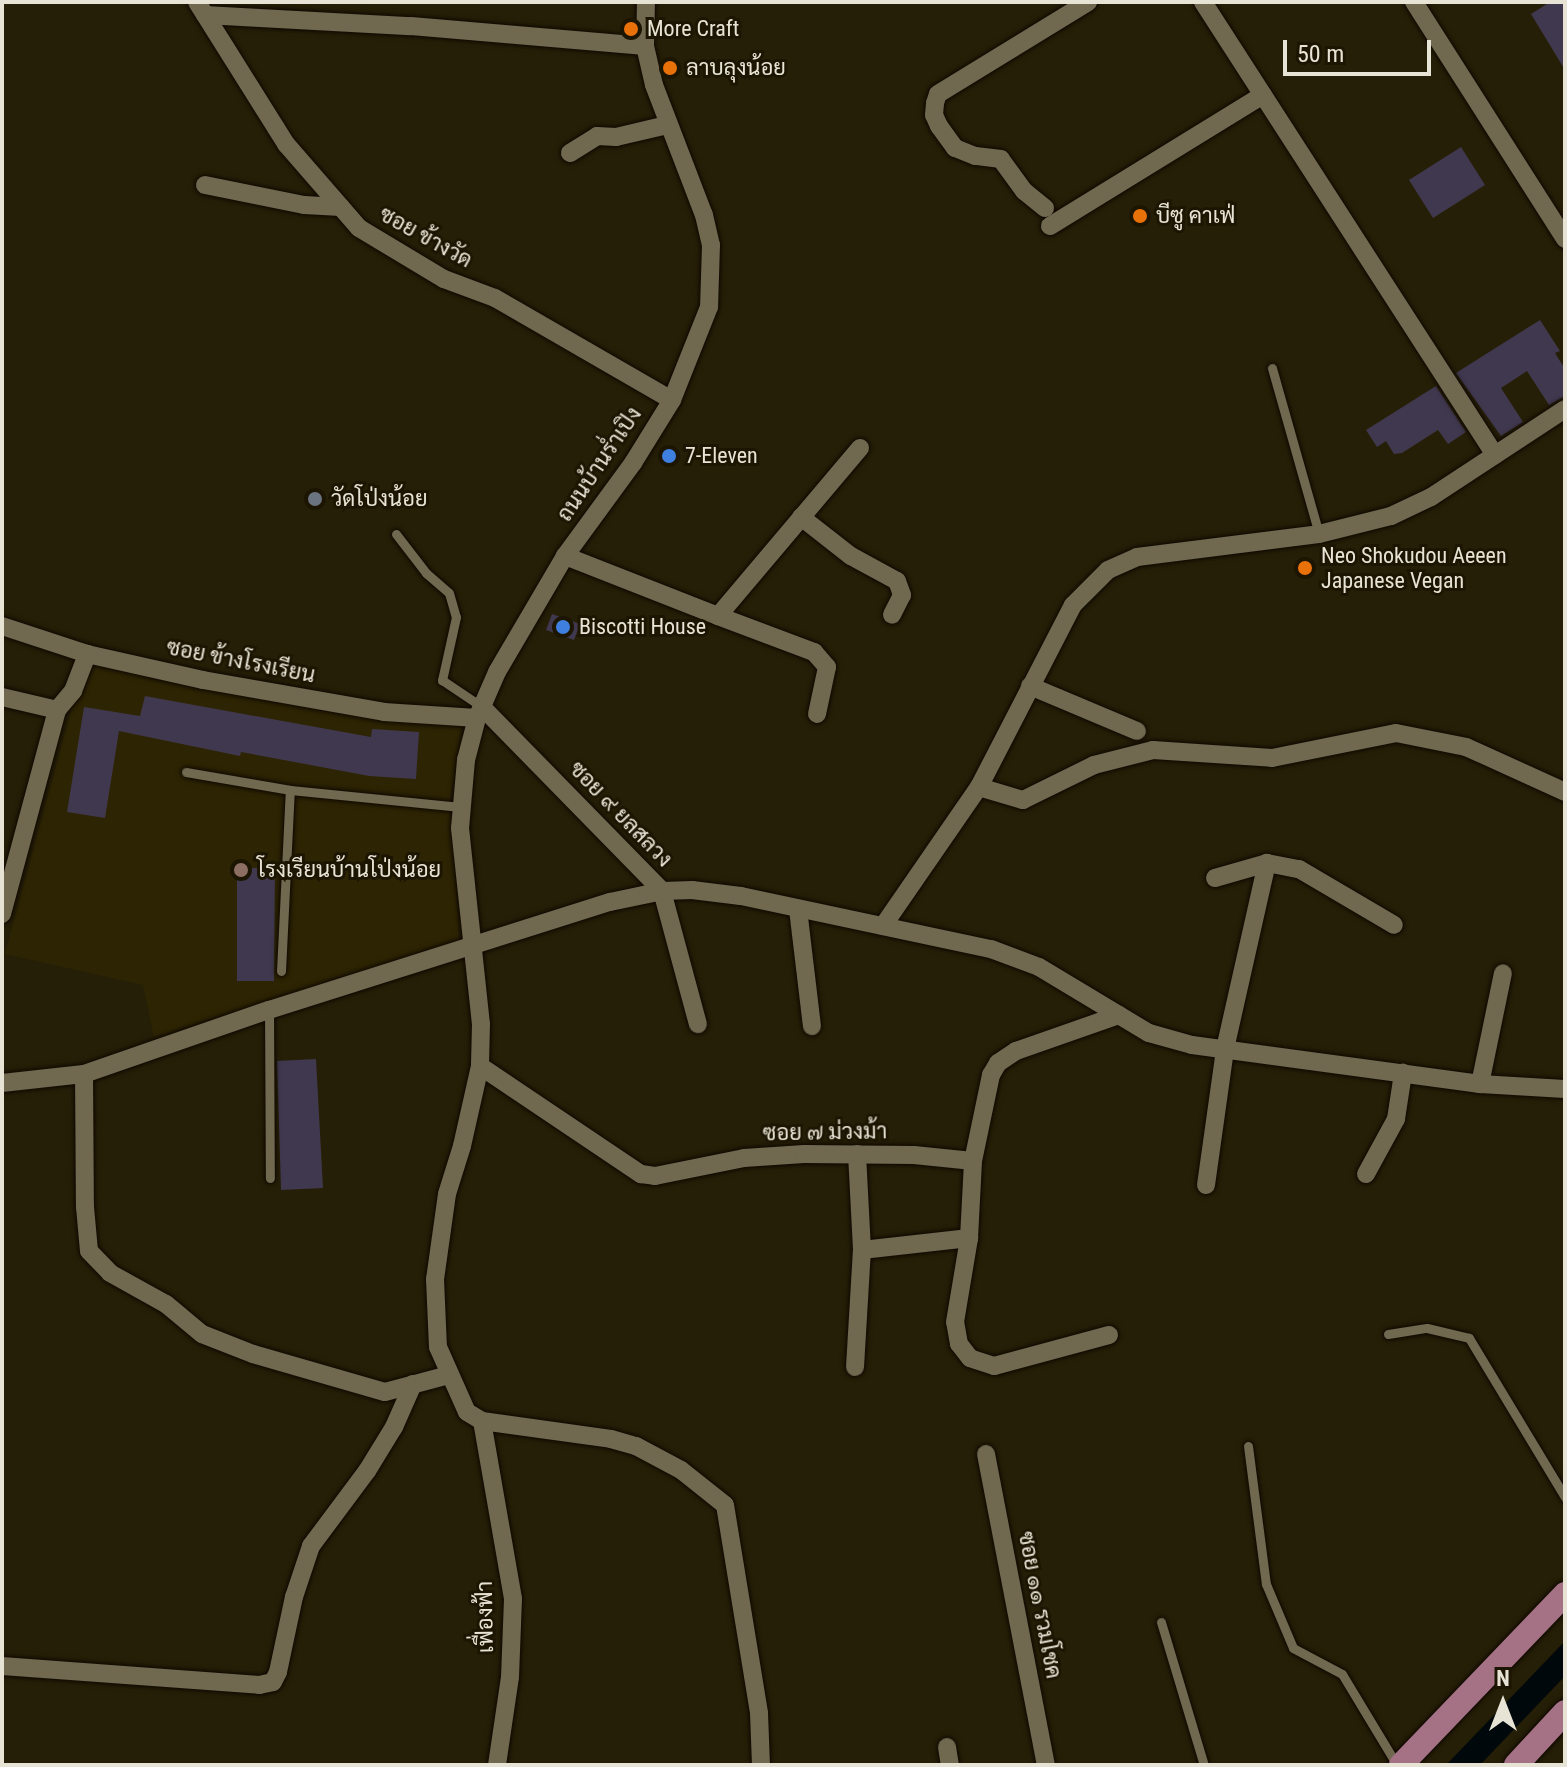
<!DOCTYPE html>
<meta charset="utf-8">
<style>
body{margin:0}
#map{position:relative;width:1567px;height:1767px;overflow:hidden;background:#261f07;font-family:"Roboto Condensed",Sarabun,sans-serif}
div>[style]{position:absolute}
.built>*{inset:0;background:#2d2403}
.water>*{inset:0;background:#00080b}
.building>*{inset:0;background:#40384e}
.roads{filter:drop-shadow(0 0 2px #0f0800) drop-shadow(0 0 2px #0f0800)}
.lane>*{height:9px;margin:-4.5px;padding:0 4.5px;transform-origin:4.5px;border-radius:4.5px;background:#70684f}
.street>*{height:18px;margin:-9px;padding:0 9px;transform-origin:9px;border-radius:9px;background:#70684f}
.primary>*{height:24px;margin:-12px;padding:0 12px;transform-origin:12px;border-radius:12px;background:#a57285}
.dots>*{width:22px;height:22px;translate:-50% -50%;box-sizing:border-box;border:4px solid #1c1501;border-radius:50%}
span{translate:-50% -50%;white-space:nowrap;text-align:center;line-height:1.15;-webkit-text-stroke:6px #1c1501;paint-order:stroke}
.poi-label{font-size:22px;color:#e7e3d5}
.left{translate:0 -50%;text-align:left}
.street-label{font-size:22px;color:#e7e3d5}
.frame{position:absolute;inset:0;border:4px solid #e7e3d5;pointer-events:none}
.north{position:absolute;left:1463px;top:1663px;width:80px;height:80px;-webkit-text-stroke:6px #1c1501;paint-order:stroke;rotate:0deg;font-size:22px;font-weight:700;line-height:32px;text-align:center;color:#e7e3d5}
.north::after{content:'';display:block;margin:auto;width:28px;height:36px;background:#e7e3d5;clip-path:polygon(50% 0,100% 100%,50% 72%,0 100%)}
.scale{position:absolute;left:1283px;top:40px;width:148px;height:36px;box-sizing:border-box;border:4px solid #e7e3d5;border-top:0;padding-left:10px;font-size:24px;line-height:28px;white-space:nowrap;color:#e7e3d5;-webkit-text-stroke:6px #1c1501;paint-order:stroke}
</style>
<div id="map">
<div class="built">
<div style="clip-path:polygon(84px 663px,338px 712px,462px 724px,450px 800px,459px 940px,154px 1037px,143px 985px,5px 954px)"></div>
</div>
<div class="water">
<div style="clip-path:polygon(1565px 1641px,1565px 1676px,1480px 1765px,1446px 1765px)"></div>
</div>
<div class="building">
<div style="clip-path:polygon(1550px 2px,1565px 2px,1565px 70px,1531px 14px)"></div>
<div style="clip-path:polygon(1461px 147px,1485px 185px,1433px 218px,1409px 180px)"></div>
<div style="clip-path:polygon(1540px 320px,1560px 351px,1555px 353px,1565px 369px,1565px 396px,1549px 405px,1527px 371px,1501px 388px,1523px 422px,1501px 436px,1456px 373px)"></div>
<div style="clip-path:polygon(1436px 386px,1466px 432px,1448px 444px,1438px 430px,1402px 453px,1394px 454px,1386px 441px,1377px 447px,1366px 430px)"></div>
<div style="clip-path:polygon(552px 614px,580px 624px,574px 640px,546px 630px)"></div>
<div style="clip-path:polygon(145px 696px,371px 737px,372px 729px,419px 732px,416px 779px,369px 776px,241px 752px,240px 756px,119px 731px,105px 818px,67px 812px,84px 707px,140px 716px)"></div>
<div style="clip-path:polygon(237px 868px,275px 868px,274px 981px,237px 981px)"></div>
<div style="clip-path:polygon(316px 1059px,323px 1188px,281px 1190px,277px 1061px)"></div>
</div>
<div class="roads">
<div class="lane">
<div style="left:1272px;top:368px;width:173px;rotate:74.2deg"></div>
<div style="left:396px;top:534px;width:49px;rotate:52.4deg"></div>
<div style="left:426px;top:573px;width:30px;rotate:41deg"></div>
<div style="left:449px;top:593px;width:25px;rotate:74deg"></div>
<div style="left:456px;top:617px;width:65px;rotate:102.5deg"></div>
<div style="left:442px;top:680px;width:48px;rotate:34deg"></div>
<div style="left:186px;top:772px;width:106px;rotate:9.8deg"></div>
<div style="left:281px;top:971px;width:181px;rotate:-87.2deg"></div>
<div style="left:290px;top:790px;width:172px;rotate:5.7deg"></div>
<div style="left:269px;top:1010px;width:168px;rotate:89.7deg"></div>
<div style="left:1388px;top:1334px;width:39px;rotate:-9deg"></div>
<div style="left:1427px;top:1328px;width:43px;rotate:13.4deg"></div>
<div style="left:1469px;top:1338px;width:186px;rotate:58.9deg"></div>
<div style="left:1248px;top:1446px;width:139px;rotate:82.6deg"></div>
<div style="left:1266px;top:1584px;width:69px;rotate:67.1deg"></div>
<div style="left:1293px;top:1648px;width:55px;rotate:28deg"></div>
<div style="left:1342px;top:1674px;width:106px;rotate:58.9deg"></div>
<div style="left:1161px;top:1622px;width:149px;rotate:73.3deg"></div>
</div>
<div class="street">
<div style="left:197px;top:2px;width:168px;rotate:57.9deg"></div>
<div style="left:286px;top:144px;width:111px;rotate:49deg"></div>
<div style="left:359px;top:228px;width:99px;rotate:31deg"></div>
<div style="left:444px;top:279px;width:54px;rotate:20.4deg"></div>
<div style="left:495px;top:298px;width:204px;rotate:30deg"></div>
<div style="left:646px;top:2px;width:44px;rotate:91.3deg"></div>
<div style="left:645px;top:46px;width:40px;rotate:77deg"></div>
<div style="left:654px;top:85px;width:139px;rotate:69deg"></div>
<div style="left:704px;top:215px;width:31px;rotate:77deg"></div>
<div style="left:711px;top:245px;width:62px;rotate:91.8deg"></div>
<div style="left:709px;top:307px;width:100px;rotate:111.7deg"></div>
<div style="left:672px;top:400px;width:74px;rotate:121.8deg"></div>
<div style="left:633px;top:463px;width:115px;rotate:126.2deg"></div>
<div style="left:565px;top:556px;width:134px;rotate:120.4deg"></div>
<div style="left:497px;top:672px;width:50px;rotate:113.5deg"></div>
<div style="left:477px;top:718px;width:43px;rotate:104.7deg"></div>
<div style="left:466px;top:760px;width:68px;rotate:95deg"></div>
<div style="left:460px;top:828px;width:197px;rotate:83.9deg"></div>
<div style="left:481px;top:1024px;width:42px;rotate:91.4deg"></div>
<div style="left:480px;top:1066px;width:82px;rotate:102.7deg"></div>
<div style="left:462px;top:1146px;width:50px;rotate:107.4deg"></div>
<div style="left:447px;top:1194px;width:86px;rotate:98deg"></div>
<div style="left:435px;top:1279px;width:68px;rotate:87.5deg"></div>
<div style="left:438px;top:1347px;width:71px;rotate:66deg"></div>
<div style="left:467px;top:1412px;width:17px;rotate:31deg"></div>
<div style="left:482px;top:1421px;width:130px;rotate:7.9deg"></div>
<div style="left:611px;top:1439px;width:26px;rotate:16deg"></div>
<div style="left:636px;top:1446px;width:51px;rotate:28.1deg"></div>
<div style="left:681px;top:1470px;width:56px;rotate:38.5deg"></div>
<div style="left:725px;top:1505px;width:211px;rotate:80.7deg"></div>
<div style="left:759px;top:1713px;width:52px;rotate:87.8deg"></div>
<div style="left:1203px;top:2px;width:539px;rotate:57.19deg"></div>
<div style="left:1414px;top:2px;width:281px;rotate:57.5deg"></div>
<div style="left:205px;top:15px;width:206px;rotate:3.1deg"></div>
<div style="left:411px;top:26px;width:235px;rotate:4.9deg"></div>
<div style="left:570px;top:153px;width:32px;rotate:-32deg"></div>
<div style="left:597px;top:136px;width:19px;rotate:3deg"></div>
<div style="left:616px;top:137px;width:52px;rotate:-13.2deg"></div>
<div style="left:205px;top:185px;width:101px;rotate:11.4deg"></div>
<div style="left:304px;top:205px;width:37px;rotate:3deg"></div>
<div style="left:1045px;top:208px;width:27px;rotate:-141deg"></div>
<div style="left:1024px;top:191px;width:39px;rotate:-126deg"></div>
<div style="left:1001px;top:159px;width:26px;rotate:-173deg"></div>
<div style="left:975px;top:156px;width:22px;rotate:-158deg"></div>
<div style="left:955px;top:148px;width:27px;rotate:-126deg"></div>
<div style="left:939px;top:126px;width:12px;rotate:-114deg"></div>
<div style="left:934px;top:115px;width:12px;rotate:-85deg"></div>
<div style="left:935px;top:103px;width:9px;rotate:-72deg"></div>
<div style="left:938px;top:94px;width:176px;rotate:-31.5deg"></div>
<div style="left:1050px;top:226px;width:250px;rotate:-31.6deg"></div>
<div style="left:801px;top:517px;width:63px;rotate:38deg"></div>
<div style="left:851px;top:556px;width:52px;rotate:28.5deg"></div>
<div style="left:897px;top:581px;width:15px;rotate:70deg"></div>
<div style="left:902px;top:595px;width:22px;rotate:117deg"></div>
<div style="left:565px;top:556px;width:164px;rotate:21.4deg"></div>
<div style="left:718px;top:616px;width:220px;rotate:-49.8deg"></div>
<div style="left:718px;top:616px;width:103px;rotate:20.6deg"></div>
<div style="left:814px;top:652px;width:20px;rotate:49deg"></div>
<div style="left:827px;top:667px;width:48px;rotate:102deg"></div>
<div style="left:2px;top:626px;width:89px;rotate:18.2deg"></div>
<div style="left:87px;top:654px;width:119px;rotate:12.6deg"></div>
<div style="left:203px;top:680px;width:184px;rotate:10deg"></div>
<div style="left:384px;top:712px;width:93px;rotate:3.7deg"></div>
<div style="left:1030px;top:686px;width:116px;rotate:22.8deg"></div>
<div style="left:2px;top:697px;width:57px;rotate:13.3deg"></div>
<div style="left:482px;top:707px;width:257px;rotate:45.6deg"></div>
<div style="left:662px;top:891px;width:138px;rotate:74.9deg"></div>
<div style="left:979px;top:787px;width:46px;rotate:16.5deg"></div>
<div style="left:1023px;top:800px;width:79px;rotate:-26.2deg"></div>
<div style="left:1094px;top:765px;width:61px;rotate:-14.3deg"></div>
<div style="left:1153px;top:750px;width:119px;rotate:3.8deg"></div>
<div style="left:1272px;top:758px;width:126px;rotate:-11.4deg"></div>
<div style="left:1396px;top:733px;width:71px;rotate:11.3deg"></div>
<div style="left:1466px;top:747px;width:109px;rotate:24.4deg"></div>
<div style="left:1215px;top:878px;width:54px;rotate:-16.1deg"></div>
<div style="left:1267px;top:863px;width:33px;rotate:11deg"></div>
<div style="left:1299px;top:869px;width:110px;rotate:30.5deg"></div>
<div style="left:798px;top:909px;width:118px;rotate:83.2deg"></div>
<div style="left:2px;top:914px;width:211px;rotate:-74.9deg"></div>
<div style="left:57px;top:710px;width:25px;rotate:-50deg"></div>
<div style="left:73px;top:691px;width:40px;rotate:-69deg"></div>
<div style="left:883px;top:926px;width:169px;rotate:-55.4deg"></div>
<div style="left:979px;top:787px;width:205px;rotate:-62.7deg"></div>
<div style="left:1073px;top:605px;width:49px;rotate:-45deg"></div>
<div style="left:1108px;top:570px;width:32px;rotate:-24deg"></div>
<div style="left:1137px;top:557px;width:183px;rotate:-7.2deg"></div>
<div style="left:1319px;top:534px;width:74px;rotate:-14deg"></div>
<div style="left:1391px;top:516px;width:44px;rotate:-25.4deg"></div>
<div style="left:1431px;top:497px;width:160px;rotate:-33.3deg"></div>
<div style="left:480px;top:1066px;width:194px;rotate:33.9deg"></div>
<div style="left:641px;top:1174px;width:14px;rotate:8deg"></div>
<div style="left:655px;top:1176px;width:91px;rotate:-11.4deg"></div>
<div style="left:744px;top:1158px;width:60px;rotate:-3.8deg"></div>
<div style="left:804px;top:1154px;width:110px;rotate:0.5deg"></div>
<div style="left:914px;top:1155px;width:59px;rotate:5.8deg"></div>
<div style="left:84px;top:1074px;width:133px;rotate:89.6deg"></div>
<div style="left:85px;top:1207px;width:44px;rotate:84.8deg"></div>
<div style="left:89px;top:1251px;width:30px;rotate:46deg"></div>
<div style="left:110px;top:1273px;width:64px;rotate:29deg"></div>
<div style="left:166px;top:1304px;width:47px;rotate:39.8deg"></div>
<div style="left:202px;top:1334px;width:55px;rotate:21.4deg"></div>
<div style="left:253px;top:1354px;width:137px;rotate:16.1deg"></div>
<div style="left:385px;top:1392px;width:66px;rotate:-14.9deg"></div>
<div style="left:2px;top:1083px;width:82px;rotate:-6.3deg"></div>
<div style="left:84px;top:1074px;width:196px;rotate:-19.1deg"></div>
<div style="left:269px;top:1010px;width:358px;rotate:-17.6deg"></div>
<div style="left:610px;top:902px;width:53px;rotate:-11.9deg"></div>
<div style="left:662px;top:891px;width:30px;rotate:-2deg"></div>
<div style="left:692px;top:890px;width:49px;rotate:7deg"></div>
<div style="left:741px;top:896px;width:256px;rotate:12deg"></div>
<div style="left:991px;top:949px;width:51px;rotate:20.6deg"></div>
<div style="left:1039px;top:967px;width:128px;rotate:31deg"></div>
<div style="left:1149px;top:1033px;width:45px;rotate:15.6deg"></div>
<div style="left:1192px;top:1045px;width:291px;rotate:7.7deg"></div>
<div style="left:1480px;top:1084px;width:85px;rotate:3.4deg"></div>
<div style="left:1480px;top:1084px;width:113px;rotate:-78.3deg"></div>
<div style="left:857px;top:1154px;width:96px;rotate:87deg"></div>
<div style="left:862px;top:1250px;width:108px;rotate:-6.4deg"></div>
<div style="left:1366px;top:1174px;width:63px;rotate:-61.4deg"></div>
<div style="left:1396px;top:1119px;width:47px;rotate:-81.3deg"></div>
<div style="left:1206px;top:1185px;width:137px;rotate:-82deg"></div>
<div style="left:1225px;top:1049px;width:191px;rotate:-77.3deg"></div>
<div style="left:1109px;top:1335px;width:119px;rotate:164.9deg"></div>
<div style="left:994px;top:1366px;width:25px;rotate:-162deg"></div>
<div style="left:970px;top:1358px;width:18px;rotate:-128deg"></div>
<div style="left:959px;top:1344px;width:22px;rotate:-100deg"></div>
<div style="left:955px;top:1322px;width:85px;rotate:-80.5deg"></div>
<div style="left:969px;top:1238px;width:77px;rotate:-87deg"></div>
<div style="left:973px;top:1161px;width:88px;rotate:-78.2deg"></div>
<div style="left:991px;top:1075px;width:14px;rotate:-60deg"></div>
<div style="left:998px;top:1063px;width:22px;rotate:-34deg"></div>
<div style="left:1016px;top:1051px;width:109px;rotate:-19.3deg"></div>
<div style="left:855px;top:1367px;width:117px;rotate:-86.6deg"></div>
<div style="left:482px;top:1421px;width:181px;rotate:80.1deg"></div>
<div style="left:513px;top:1599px;width:78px;rotate:92.2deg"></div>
<div style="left:510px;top:1677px;width:89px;rotate:98.4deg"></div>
<div style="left:986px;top:1454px;width:317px;rotate:79.1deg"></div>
<div style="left:2px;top:1666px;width:258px;rotate:4.2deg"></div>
<div style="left:259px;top:1685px;width:14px;rotate:-12deg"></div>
<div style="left:273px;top:1682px;width:11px;rotate:-63deg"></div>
<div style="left:278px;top:1672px;width:77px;rotate:-78deg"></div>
<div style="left:294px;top:1597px;width:54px;rotate:-71.6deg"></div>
<div style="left:311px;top:1546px;width:94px;rotate:-53.3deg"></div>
<div style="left:367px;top:1471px;width:52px;rotate:-58.5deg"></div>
<div style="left:394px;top:1427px;width:47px;rotate:-66.2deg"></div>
<div style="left:947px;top:1747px;width:18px;rotate:81deg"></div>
</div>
<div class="primary">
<div style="left:1401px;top:1765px;width:237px;rotate:-46.2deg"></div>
<div style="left:1516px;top:1765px;width:72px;rotate:-47.2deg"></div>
</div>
</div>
<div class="dots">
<div style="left:631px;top:29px;background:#e8710a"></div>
<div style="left:670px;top:68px;background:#e8710a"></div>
<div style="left:1140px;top:216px;background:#e8710a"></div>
<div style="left:669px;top:456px;background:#3f7fe0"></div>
<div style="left:315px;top:499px;background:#6b7280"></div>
<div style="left:1305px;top:568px;background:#e8710a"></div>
<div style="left:563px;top:627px;background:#3f7fe0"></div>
<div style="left:241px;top:870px;background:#8d6e63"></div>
</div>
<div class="poi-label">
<span class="left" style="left:647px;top:29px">More Craft</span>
<span class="left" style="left:686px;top:68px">ลาบลุงน้อย</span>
<span class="left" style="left:1156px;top:216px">บีซู คาเฟ่</span>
<span class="left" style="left:685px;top:456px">7-Eleven</span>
<span class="left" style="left:331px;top:499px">วัดโป่งน้อย</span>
<span class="left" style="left:1321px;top:568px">Neo Shokudou Aeeen<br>Japanese Vegan</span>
<span class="left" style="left:579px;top:627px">Biscotti House</span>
<span class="left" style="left:257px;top:870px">โรงเรียนบ้านโป่งน้อย</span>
</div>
<div class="street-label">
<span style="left:426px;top:237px;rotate:29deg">ซอย ข้างวัด</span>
<span style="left:599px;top:464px;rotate:-56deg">ถนนบ้านร่ำเปิง</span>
<span style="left:241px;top:661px;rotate:11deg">ซอย ข้างโรงเรียน</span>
<span style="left:621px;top:814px;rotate:46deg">ซอย ๙ ยลสลวง</span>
<span style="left:825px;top:1132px;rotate:-1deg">ซอย ๗ ม่วงม้า</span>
<span style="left:1040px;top:1605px;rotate:79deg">ซอย ๑๑ รวมโชค</span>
<span style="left:485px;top:1617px;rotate:-91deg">เฟื่องฟ้า</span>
</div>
<div class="frame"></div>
<div class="north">N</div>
<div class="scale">50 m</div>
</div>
